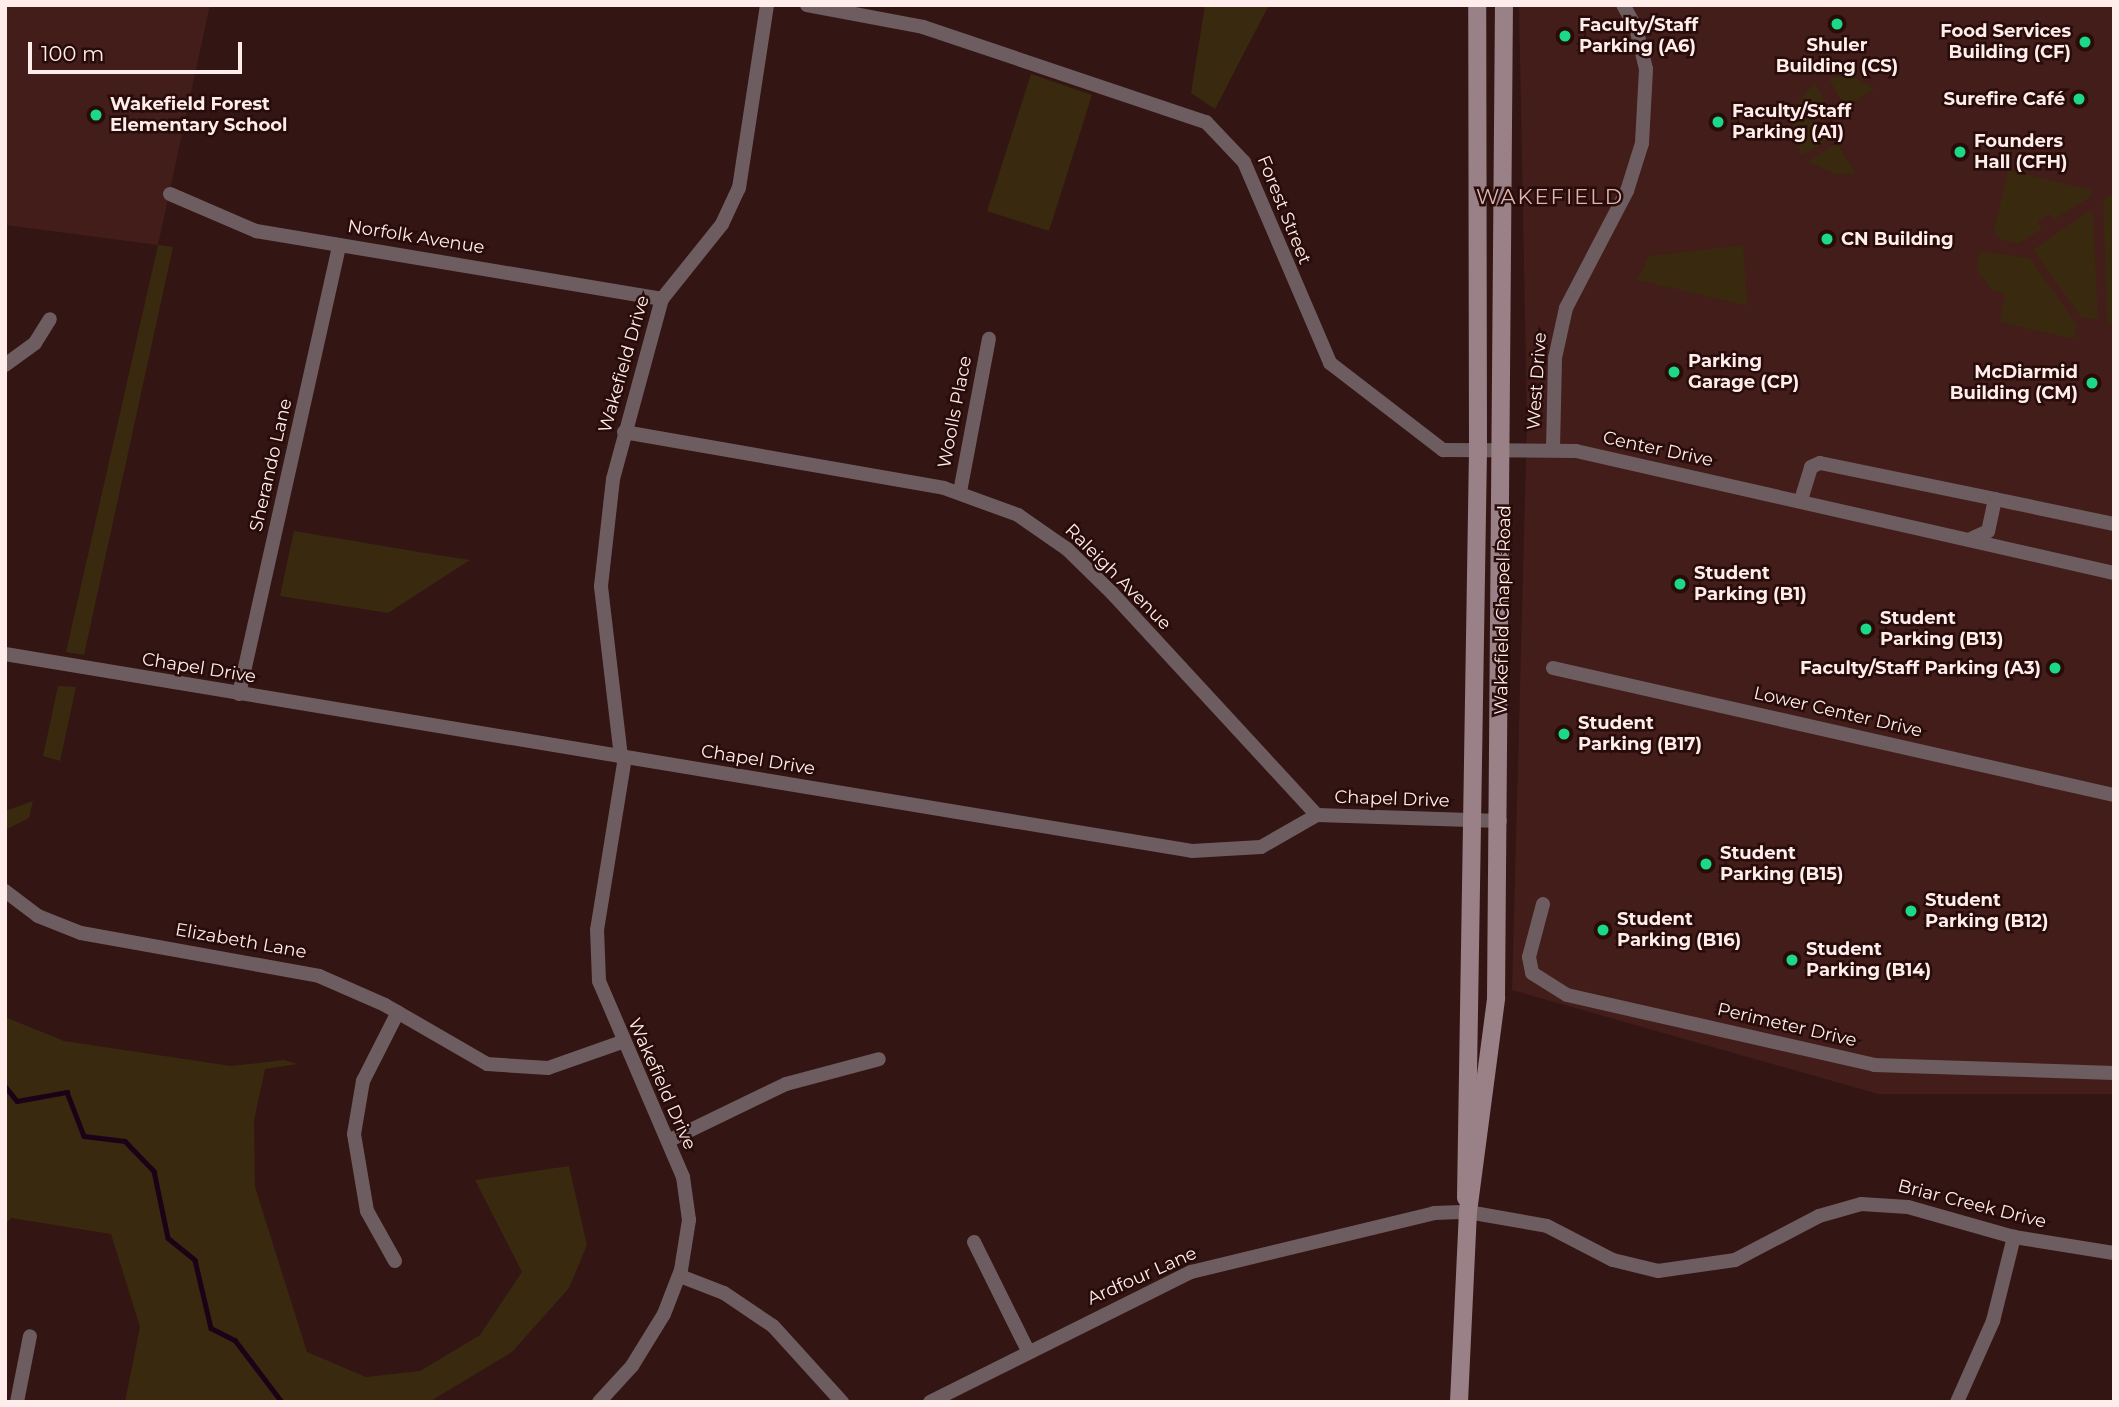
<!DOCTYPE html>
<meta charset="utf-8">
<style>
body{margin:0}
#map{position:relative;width:2119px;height:1407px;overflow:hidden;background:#331513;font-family:Montserrat,sans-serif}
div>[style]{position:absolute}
.built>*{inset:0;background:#421d1a}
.green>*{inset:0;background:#39290e}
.stream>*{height:4.5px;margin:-2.25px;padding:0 2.25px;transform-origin:2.25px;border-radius:2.25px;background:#1b0217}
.street>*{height:14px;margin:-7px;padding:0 7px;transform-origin:7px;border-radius:7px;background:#6d5d61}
.secondary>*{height:18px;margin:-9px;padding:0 9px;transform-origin:9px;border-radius:9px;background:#9a8087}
.dots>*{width:19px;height:19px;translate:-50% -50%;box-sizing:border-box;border:4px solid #280c0a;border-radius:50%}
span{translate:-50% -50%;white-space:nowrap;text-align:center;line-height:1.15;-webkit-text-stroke:5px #280c0a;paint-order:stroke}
.poi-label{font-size:18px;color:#ffedeb;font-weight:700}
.left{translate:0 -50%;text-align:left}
.right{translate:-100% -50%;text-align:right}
.street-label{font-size:18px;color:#ffedeb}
.quarter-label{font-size:21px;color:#deb5b0;letter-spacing:2px}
.frame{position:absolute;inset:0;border:7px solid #ffedeb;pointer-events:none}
.scale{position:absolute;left:28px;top:42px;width:214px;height:32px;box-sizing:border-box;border:4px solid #ffedeb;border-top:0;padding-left:9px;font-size:21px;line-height:24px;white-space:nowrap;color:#ffedeb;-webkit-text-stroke:5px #280c0a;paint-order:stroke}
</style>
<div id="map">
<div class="built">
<div style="clip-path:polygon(5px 5px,210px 5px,158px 245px,5px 225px)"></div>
<div style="clip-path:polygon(1519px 5px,2114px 5px,2114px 1094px,1878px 1094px,1512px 990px,1527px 422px)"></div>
</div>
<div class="green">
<div style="clip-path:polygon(1205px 5px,1269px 5px,1215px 109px,1191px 93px)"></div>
<div style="clip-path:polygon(1031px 74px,1092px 95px,1049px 231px,987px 211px)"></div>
<div style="clip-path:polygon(1852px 76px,1875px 89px,1845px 106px,1828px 78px)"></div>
<div style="clip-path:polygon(1814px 83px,1833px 114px,1796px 106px)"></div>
<div style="clip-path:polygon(1792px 116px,1840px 126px,1842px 132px,1801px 156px)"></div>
<div style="clip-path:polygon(1837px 143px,1856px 173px,1838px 175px,1807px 162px)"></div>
<div style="clip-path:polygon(2008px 170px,2091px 190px,2092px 196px,2053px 220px,2049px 214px,2038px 222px,2042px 229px,2018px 244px,1999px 239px,1994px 232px)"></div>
<div style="clip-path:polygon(2114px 193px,2114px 324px,2107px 323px,2103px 200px)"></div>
<div style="clip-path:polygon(2090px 210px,2093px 213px,2098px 320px,2081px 317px,2033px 250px)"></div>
<div style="clip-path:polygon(158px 245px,173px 247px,84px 655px,66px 652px)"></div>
<div style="clip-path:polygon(1743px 245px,1748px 306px,1637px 280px,1649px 256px)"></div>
<div style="clip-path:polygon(1980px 251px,2030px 258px,2077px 325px,2073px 339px,2000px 322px,2005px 294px,1992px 290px,1977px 271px)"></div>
<div style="clip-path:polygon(294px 531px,437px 555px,470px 560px,388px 613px,280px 596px)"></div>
<div style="clip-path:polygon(58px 686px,76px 687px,60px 761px,43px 756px)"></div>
<div style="clip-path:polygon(33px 801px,29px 818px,5px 830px,5px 811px)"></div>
<div style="clip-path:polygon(5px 1017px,64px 1041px,231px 1066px,284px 1060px,298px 1064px,265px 1069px,254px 1120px,255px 1187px,307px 1352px,366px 1377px,420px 1371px,480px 1335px,522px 1272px,475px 1180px,569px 1166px,587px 1245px,569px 1288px,512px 1352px,429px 1402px,125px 1402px,140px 1327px,111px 1234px,11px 1218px,5px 1225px)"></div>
</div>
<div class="stream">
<div style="left:5px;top:1086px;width:19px;rotate:51deg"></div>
<div style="left:17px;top:1101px;width:51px;rotate:-10.2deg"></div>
<div style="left:67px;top:1092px;width:47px;rotate:68.9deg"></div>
<div style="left:84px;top:1136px;width:41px;rotate:7deg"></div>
<div style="left:125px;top:1141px;width:42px;rotate:46deg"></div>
<div style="left:154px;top:1171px;width:68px;rotate:78.2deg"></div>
<div style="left:168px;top:1238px;width:35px;rotate:39deg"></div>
<div style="left:195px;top:1260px;width:70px;rotate:76.8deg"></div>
<div style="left:211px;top:1328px;width:27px;rotate:27deg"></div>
<div style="left:235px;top:1340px;width:78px;rotate:52.8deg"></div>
</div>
<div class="street">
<div style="left:807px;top:5px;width:118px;rotate:10.7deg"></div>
<div style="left:923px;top:27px;width:299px;rotate:18.6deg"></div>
<div style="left:1206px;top:122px;width:55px;rotate:46.5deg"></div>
<div style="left:1244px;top:162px;width:219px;rotate:66.8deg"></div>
<div style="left:1330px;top:363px;width:143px;rotate:37.6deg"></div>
<div style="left:1443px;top:450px;width:133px;rotate:0.4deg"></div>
<div style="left:1576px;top:451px;width:552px;rotate:12.78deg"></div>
<div style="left:170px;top:194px;width:94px;rotate:23.3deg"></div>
<div style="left:256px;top:231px;width:412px;rotate:9.5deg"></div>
<div style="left:5px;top:365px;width:37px;rotate:-36deg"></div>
<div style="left:35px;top:343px;width:28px;rotate:-58deg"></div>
<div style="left:624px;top:432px;width:325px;rotate:9.9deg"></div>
<div style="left:944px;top:488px;width:79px;rotate:20deg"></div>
<div style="left:1018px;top:515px;width:60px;rotate:34.8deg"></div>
<div style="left:1067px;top:549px;width:63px;rotate:44.4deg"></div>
<div style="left:1112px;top:593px;width:302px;rotate:47.3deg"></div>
<div style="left:1553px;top:448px;width:90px;rotate:-88.7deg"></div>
<div style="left:1555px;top:358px;width:51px;rotate:-77.6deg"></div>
<div style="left:1566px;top:308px;width:132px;rotate:-62.5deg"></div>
<div style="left:1627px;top:191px;width:50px;rotate:-72.6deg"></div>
<div style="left:1642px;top:143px;width:74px;rotate:-86.9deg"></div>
<div style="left:1646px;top:69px;width:42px;rotate:-103.7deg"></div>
<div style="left:1636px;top:28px;width:26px;rotate:-119deg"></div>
<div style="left:960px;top:492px;width:156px;rotate:-79.3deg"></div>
<div style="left:1995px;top:499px;width:122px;rotate:11.9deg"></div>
<div style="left:1801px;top:500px;width:34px;rotate:-73deg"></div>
<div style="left:1811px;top:467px;width:10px;rotate:-24deg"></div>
<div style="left:1820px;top:463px;width:179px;rotate:11.6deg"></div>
<div style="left:1995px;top:499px;width:33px;rotate:102deg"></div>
<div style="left:1988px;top:531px;width:17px;rotate:155deg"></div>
<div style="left:5px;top:654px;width:1203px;rotate:9.42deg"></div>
<div style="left:1192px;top:851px;width:69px;rotate:-3.3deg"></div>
<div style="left:1261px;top:847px;width:64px;rotate:-29.7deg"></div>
<div style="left:1317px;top:815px;width:183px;rotate:1.9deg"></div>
<div style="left:1553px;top:668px;width:575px;rotate:12.76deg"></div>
<div style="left:239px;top:694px;width:460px;rotate:-77.4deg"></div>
<div style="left:621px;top:757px;width:172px;rotate:-96.7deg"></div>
<div style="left:601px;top:586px;width:108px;rotate:-83.6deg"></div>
<div style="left:613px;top:479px;width:187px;rotate:-74.8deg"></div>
<div style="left:662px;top:299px;width:96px;rotate:-51.3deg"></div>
<div style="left:722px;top:224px;width:40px;rotate:-65deg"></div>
<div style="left:739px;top:188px;width:185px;rotate:-81.3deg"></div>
<div style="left:5px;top:891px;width:41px;rotate:37.1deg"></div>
<div style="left:38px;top:916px;width:46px;rotate:21.6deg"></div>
<div style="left:81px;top:933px;width:242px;rotate:10.2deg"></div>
<div style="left:319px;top:976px;width:72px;rotate:23.7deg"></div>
<div style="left:385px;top:1005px;width:118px;rotate:30deg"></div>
<div style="left:487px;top:1064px;width:61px;rotate:3.8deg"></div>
<div style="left:548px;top:1068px;width:78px;rotate:-19.4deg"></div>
<div style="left:1543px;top:904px;width:55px;rotate:104.8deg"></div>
<div style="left:1529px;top:957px;width:16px;rotate:79deg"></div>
<div style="left:1532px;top:973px;width:41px;rotate:32.2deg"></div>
<div style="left:1567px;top:995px;width:315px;rotate:12.8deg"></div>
<div style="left:1874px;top:1065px;width:240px;rotate:1.9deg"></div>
<div style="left:668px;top:1141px;width:131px;rotate:-25.8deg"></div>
<div style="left:786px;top:1084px;width:96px;rotate:-15deg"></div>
<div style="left:974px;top:1242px;width:122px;rotate:63.6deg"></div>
<div style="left:395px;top:1261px;width:57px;rotate:-119.2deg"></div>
<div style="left:367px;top:1211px;width:78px;rotate:-99.6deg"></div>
<div style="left:354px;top:1134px;width:54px;rotate:-80.4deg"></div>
<div style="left:363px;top:1081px;width:77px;rotate:-63.1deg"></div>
<div style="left:680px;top:1276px;width:47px;rotate:21.1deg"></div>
<div style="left:724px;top:1293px;width:59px;rotate:34deg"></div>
<div style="left:773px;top:1326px;width:103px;rotate:47.8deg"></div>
<div style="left:17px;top:1402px;width:67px;rotate:-78.9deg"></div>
<div style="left:599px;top:1402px;width:49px;rotate:-47.5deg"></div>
<div style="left:632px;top:1366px;width:61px;rotate:-58.4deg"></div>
<div style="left:664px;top:1314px;width:47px;rotate:-68.9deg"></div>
<div style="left:681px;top:1270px;width:51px;rotate:-80.9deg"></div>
<div style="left:689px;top:1220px;width:43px;rotate:-97.9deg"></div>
<div style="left:683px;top:1177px;width:213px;rotate:-113.2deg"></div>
<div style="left:599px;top:981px;width:51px;rotate:-92.2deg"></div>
<div style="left:597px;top:930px;width:174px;rotate:-80.8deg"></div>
<div style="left:930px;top:1402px;width:292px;rotate:-26.5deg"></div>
<div style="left:1191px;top:1272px;width:250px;rotate:-13.6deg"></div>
<div style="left:1434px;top:1213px;width:34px;rotate:-2deg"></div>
<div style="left:1468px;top:1212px;width:80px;rotate:10deg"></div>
<div style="left:1547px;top:1226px;width:74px;rotate:27.3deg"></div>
<div style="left:1613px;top:1260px;width:46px;rotate:13.7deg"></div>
<div style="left:1658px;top:1271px;width:78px;rotate:-8.1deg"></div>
<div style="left:1735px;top:1260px;width:95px;rotate:-27.6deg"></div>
<div style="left:1819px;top:1216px;width:44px;rotate:-15.9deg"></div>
<div style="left:1861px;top:1204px;width:47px;rotate:3.7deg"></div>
<div style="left:1908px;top:1207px;width:110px;rotate:15.8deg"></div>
<div style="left:2014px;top:1237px;width:101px;rotate:9.1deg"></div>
<div style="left:1957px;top:1402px;width:89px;rotate:-66deg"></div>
<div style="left:1993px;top:1321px;width:87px;rotate:-76deg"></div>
</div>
<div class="secondary">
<div style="left:1466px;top:1198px;width:745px;rotate:-89.08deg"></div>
<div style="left:1478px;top:453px;width:448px;rotate:-90.1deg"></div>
<div style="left:1459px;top:1402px;width:190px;rotate:-87.3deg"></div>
<div style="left:1468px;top:1212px;width:216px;rotate:-82.5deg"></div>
<div style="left:1496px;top:998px;width:993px;rotate:-89.54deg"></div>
</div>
<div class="dots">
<div style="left:1837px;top:24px;background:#1cd988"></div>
<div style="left:1565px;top:36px;background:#1cd988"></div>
<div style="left:2085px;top:42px;background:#1cd988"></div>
<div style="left:2079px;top:99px;background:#1cd988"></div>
<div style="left:96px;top:115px;background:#1cd988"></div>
<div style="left:1718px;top:122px;background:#1cd988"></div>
<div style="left:1960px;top:152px;background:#1cd988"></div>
<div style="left:1827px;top:239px;background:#1cd988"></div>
<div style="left:1674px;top:372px;background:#1cd988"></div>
<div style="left:2092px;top:383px;background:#1cd988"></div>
<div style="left:1680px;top:584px;background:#1cd988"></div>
<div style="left:1866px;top:629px;background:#1cd988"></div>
<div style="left:2055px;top:668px;background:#1cd988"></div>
<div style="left:1564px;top:734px;background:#1cd988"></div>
<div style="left:1706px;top:864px;background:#1cd988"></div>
<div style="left:1911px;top:911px;background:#1cd988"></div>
<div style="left:1603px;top:930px;background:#1cd988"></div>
<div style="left:1792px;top:960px;background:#1cd988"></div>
</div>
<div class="poi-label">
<span class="left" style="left:1579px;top:36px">Faculty/Staff<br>Parking (A6)</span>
<span class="right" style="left:2071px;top:42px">Food Services<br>Building (CF)</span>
<span style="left:1837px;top:56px">Shuler<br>Building (CS)</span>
<span class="right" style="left:2065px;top:99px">Surefire Café</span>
<span class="left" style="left:110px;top:115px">Wakefield Forest<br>Elementary School</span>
<span class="left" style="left:1732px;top:122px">Faculty/Staff<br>Parking (A1)</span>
<span class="left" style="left:1974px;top:152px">Founders<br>Hall (CFH)</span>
<span class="left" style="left:1841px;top:239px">CN Building</span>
<span class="left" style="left:1688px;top:372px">Parking<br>Garage (CP)</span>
<span class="right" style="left:2078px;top:383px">McDiarmid<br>Building (CM)</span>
<span class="left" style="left:1694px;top:584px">Student<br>Parking (B1)</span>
<span class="left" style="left:1880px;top:629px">Student<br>Parking (B13)</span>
<span class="right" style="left:2041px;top:668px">Faculty/Staff Parking (A3)</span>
<span class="left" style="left:1578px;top:734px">Student<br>Parking (B17)</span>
<span class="left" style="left:1720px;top:864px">Student<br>Parking (B15)</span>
<span class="left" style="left:1925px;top:911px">Student<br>Parking (B12)</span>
<span class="left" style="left:1617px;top:930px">Student<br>Parking (B16)</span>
<span class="left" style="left:1806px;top:960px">Student<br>Parking (B14)</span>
</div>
<div class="street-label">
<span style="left:1284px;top:210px;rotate:68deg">Forest Street</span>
<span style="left:416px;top:237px;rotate:9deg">Norfolk Avenue</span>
<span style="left:624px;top:364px;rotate:-74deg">Wakefield Drive</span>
<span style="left:1537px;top:381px;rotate:-86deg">West Drive</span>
<span style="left:955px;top:412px;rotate:-79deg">Woolls Place</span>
<span style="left:1658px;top:449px;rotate:12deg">Center Drive</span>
<span style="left:271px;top:465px;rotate:-77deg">Sherando Lane</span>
<span style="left:1118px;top:577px;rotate:45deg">Raleigh Avenue</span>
<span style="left:1503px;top:610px;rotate:-89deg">Wakefield Chapel Road</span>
<span style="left:199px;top:668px;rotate:9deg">Chapel Drive</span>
<span style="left:1838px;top:712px;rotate:13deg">Lower Center Drive</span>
<span style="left:758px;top:760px;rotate:9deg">Chapel Drive</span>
<span style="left:1392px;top:799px;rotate:2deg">Chapel Drive</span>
<span style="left:241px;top:941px;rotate:10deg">Elizabeth Lane</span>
<span style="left:1787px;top:1025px;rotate:13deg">Perimeter Drive</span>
<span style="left:662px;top:1084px;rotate:66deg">Wakefield Drive</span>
<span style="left:1972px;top:1204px;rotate:14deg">Briar Creek Drive</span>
<span style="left:1142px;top:1276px;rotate:-24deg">Ardfour Lane</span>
</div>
<div class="quarter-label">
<span style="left:1550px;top:197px">WAKEFIELD</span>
</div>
<div class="frame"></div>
<div class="scale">100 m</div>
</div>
